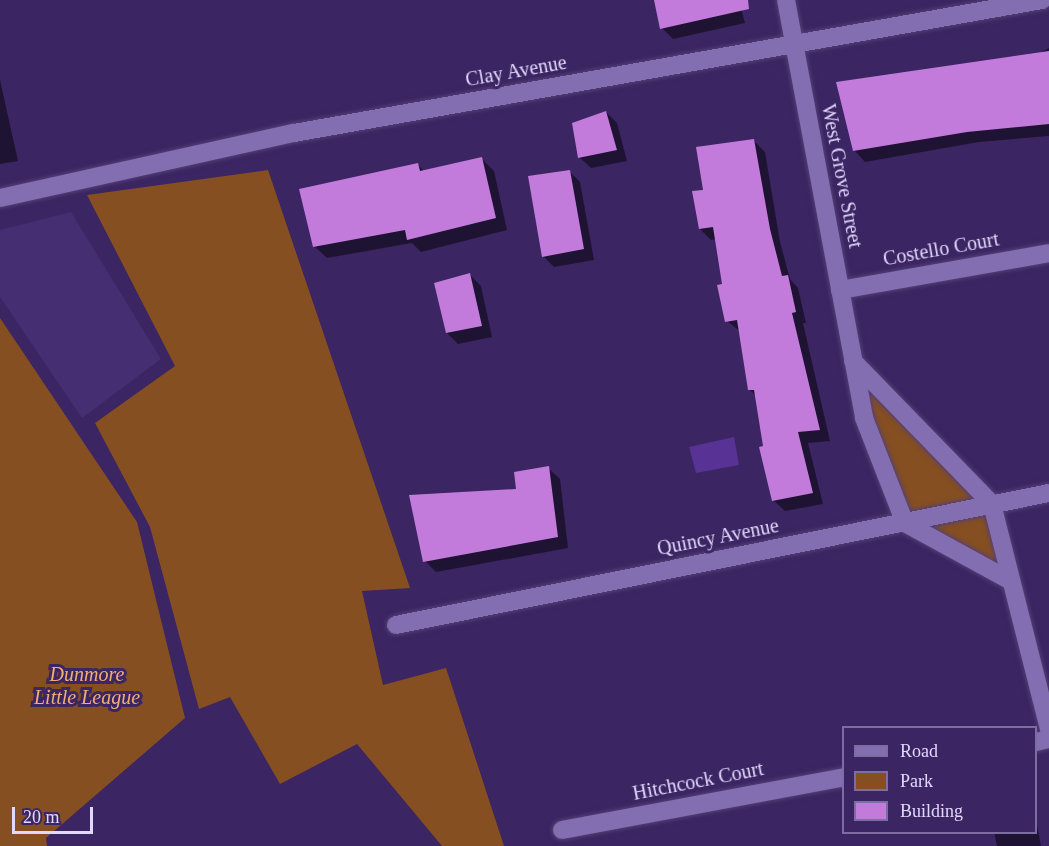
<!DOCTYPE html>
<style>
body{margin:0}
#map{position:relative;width:1049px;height:846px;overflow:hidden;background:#3b2562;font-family:Georgia,serif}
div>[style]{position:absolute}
.built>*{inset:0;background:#462e72}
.green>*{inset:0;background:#864f21}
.water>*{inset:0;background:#593295}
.shadow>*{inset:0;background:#0007}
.building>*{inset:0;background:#c37bdb}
.roads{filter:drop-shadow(0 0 2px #543f75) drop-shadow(0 0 2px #543f75)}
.minor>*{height:18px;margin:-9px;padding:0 9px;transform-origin:9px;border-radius:9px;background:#826eb1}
span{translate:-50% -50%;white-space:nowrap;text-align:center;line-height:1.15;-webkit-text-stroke:6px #3b2562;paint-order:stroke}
.street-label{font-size:20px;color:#e1d8fd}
.park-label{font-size:20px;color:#f4ac76;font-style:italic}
.legend{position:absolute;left:842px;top:726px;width:195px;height:108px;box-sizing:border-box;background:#3b2562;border:2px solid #7d6da0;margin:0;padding:8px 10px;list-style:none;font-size:18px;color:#e1d8fd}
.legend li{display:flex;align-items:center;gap:12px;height:30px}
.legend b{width:30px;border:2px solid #7d6da0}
.scale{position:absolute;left:12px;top:807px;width:81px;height:27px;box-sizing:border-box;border:3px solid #e1d8fd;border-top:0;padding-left:8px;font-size:18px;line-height:21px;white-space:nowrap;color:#e1d8fd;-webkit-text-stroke:4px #3b2562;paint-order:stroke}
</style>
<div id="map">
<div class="built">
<div style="clip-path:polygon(71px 212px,161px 359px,82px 418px,0 297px,0 230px)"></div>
</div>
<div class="green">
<div style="clip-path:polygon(268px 170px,410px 588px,362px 591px,383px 685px,446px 668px,504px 846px,442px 846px,357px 744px,280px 784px,230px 697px,199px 709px,150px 527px,95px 423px,175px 366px,87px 195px)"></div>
<div style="clip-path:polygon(0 318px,137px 522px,185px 718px,46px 838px,47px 846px,0 846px)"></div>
<div style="clip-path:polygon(853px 361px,992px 504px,1011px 581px,905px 523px)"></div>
</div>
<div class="water">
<div style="clip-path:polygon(734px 437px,739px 465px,696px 473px,689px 447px)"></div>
</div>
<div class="shadow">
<div style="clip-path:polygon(655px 0,739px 0,745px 23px,673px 39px,662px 28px)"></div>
<div style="clip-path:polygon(1049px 48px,1049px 136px,979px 142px,865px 162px,854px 150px)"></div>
<div style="clip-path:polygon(0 80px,18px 161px,0 164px)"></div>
<div style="clip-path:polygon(606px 112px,617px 123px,627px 161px,591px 168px,579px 157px)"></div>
<div style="clip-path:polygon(754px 141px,765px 152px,780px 242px,790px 279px,798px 288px,806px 323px,803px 323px,830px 441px,808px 443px,823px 504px,785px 511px,773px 500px,756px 396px,750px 390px,741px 332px,727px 321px,717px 239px,711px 240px,700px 229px,705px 191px)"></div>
<div style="clip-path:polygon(481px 158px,494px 171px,507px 230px,421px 252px,412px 243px,327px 258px,314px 246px,418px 165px,424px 171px)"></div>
<div style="clip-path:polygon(569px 171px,580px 182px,594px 260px,554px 267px,543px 256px)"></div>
<div style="clip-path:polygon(470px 275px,481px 286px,492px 337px,458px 344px,447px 333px)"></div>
<div style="clip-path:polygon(548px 468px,560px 479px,568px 548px,436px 572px,425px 561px)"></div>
<div style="clip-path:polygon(1036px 819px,1041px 846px,997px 846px,994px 832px,1036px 832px)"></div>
</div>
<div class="building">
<div style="clip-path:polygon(654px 0,748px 0,749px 9px,660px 29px)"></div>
<div style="clip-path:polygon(1049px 51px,1049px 124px,967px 132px,853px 151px,836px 82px)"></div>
<div style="clip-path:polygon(606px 111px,617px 150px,578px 158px,572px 123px)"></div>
<div style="clip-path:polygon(754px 139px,770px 229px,782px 276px,788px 275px,796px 312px,792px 313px,820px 430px,798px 432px,813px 493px,772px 501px,759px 447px,763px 446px,754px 390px,748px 390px,737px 320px,725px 322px,717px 285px,722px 284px,713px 227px,699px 229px,692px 191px,703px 190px,696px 147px)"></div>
<div style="clip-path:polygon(482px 157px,496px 218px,407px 240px,405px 230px,313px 247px,299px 189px,418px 163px,420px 171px)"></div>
<div style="clip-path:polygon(570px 170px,584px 249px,542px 257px,528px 176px)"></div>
<div style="clip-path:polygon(470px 273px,482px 326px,446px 333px,434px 283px)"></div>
<div style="clip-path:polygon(549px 466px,558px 537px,423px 562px,409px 495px,516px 489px,514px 472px)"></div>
</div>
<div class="roads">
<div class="minor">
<div style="left:786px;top:0;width:425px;rotate:79.4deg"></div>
<div style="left:864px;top:418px;width:113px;rotate:68.7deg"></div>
<div style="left:905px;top:523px;width:121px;rotate:28.7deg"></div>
<div style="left:0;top:198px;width:301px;rotate:-12.5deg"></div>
<div style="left:294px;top:133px;width:760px;rotate:-10.08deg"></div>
<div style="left:840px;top:290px;width:212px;rotate:-10deg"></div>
<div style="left:853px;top:361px;width:199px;rotate:45.8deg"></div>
<div style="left:992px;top:504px;width:233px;rotate:75.8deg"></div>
<div style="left:396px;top:625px;width:666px;rotate:-11.43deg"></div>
<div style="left:1036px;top:742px;width:13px;rotate:-13deg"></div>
<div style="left:562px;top:830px;width:287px;rotate:-10.6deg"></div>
</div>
</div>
<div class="street-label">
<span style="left:516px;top:71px;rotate:-10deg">Clay Avenue</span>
<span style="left:842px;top:176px;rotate:79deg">West Grove Street</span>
<span style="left:941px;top:249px;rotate:-10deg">Costello Court</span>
<span style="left:718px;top:537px;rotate:-11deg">Quincy Avenue</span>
<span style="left:698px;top:781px;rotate:-11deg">Hitchcock Court</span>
</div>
<div class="park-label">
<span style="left:87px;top:686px">Dunmore<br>Little League</span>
</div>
<ul class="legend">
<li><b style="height:8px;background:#826eb1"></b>Road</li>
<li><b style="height:16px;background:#864f21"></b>Park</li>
<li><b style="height:16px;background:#c37bdb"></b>Building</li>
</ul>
<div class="scale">20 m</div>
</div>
